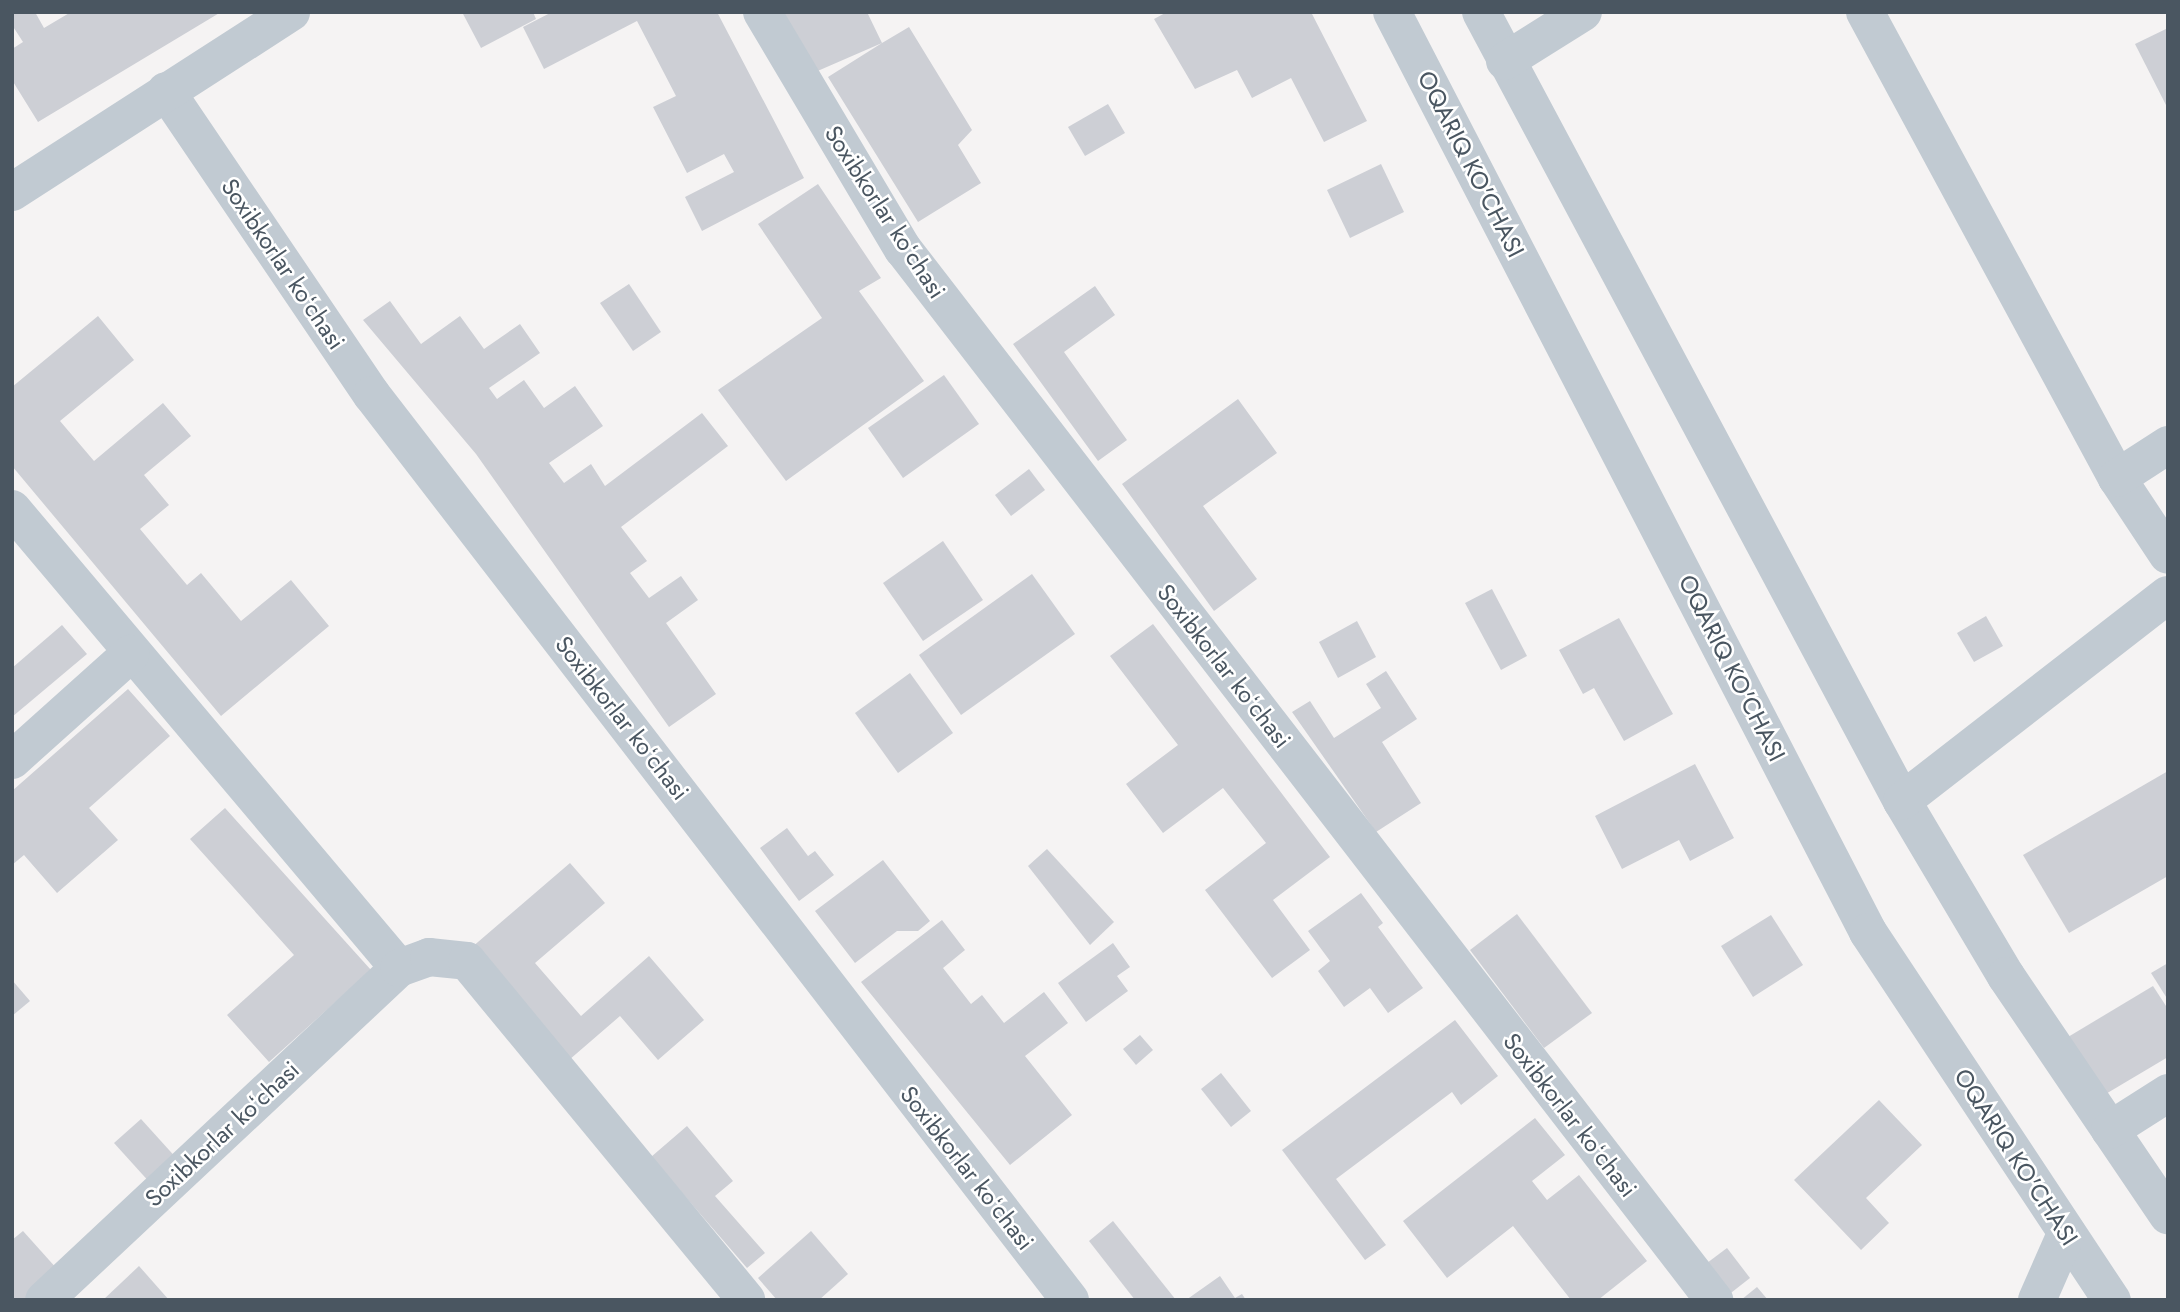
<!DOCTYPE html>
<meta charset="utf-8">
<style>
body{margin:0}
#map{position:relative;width:2180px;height:1312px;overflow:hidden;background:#f5f3f3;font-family:Jost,sans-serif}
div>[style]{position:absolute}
.building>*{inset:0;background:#cdcfd5}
.minor>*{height:38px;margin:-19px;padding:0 19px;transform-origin:19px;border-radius:19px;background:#c1cad2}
span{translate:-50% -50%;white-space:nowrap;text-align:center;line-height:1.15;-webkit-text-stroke:5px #fff;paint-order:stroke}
.street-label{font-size:24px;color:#4a5661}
.frame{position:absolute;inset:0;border:14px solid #4a5661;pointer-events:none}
</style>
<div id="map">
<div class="building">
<div style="clip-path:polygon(12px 12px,35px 12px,44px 28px,71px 12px,221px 12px,38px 122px,12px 80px,12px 49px,23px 42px,12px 25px)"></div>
<div style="clip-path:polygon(462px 12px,533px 12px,536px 19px,481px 48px)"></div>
<div style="clip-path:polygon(552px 12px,717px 12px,804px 178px,702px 231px,685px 197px,734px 172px,724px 154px,687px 173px,653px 107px,676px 96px,637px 21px,544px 69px,523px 27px)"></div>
<div style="clip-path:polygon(783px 12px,867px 12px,882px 43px,909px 27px,972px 130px,958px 145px,981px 183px,918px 222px,828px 77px,882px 43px,813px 73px)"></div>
<div style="clip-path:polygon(1167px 12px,1311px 12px,1367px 121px,1324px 142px,1291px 78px,1252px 98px,1237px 70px,1195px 89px,1154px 19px)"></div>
<div style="clip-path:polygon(2168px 28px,2168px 109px,2135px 44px)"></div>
<div style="clip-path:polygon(1108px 104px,1125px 133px,1085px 156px,1068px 127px)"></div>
<div style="clip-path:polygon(1381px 164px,1404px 212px,1350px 238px,1327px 190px)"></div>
<div style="clip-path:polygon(818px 184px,881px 278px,859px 291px,924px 381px,786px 481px,718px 390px,822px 318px,758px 224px)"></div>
<div style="clip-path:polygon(629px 284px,661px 332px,633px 351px,600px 303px)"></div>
<div style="clip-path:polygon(1095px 286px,1115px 315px,1064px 352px,1127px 440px,1098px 461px,1013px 344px)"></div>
<div style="clip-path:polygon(390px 301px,421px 344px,460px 316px,484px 349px,520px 324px,540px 353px,489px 388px,497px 399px,524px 380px,544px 408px,575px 386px,603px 426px,549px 463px,564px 483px,591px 464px,605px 486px,702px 413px,728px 446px,621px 527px,647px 561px,630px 573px,649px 598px,681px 576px,698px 600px,666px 623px,716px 694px,669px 727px,476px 454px,363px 320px)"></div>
<div style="clip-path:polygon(98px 316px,134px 360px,60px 421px,94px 461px,163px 403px,191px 436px,144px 475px,169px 505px,140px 529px,187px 585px,201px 573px,241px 621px,291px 580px,329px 626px,221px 716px,12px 466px,12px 387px)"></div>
<div style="clip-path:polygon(944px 375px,979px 424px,903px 478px,868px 428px)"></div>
<div style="clip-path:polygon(1238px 399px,1277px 453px,1203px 506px,1257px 579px,1214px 611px,1122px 484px)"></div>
<div style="clip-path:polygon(1029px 469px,1045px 490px,1011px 516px,995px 495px)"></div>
<div style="clip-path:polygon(943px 541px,983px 600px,923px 641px,883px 583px)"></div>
<div style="clip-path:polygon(1032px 574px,1075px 634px,961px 715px,919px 655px)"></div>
<div style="clip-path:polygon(1492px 589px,1527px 656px,1501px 670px,1465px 603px)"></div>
<div style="clip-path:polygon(1986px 616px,2003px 646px,1974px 662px,1957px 633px)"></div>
<div style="clip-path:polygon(1619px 618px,1673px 714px,1624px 741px,1594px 688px,1583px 694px,1559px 650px)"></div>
<div style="clip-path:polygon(1357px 621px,1376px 657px,1338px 678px,1319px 642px)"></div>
<div style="clip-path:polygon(1153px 624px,1330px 857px,1273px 900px,1310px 950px,1272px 978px,1205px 890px,1266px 843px,1223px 788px,1163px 833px,1126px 784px,1178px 745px,1110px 656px)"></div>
<div style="clip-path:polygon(62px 625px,87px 654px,12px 717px,12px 668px)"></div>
<div style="clip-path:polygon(1386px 671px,1417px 719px,1382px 742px,1421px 803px,1376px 832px,1292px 712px,1310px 701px,1334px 738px,1381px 708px,1366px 684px)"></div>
<div style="clip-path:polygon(910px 673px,953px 733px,898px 773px,855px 713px)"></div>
<div style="clip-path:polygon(128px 689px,170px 736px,89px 808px,118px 840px,57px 893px,24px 855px,12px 865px,12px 791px)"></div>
<div style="clip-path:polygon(1695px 764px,1734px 838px,1690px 861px,1679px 840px,1622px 869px,1595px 816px)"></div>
<div style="clip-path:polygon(2168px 771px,2168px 876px,2069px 933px,2023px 855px)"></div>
<div style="clip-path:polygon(225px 808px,371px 970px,269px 1062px,227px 1015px,294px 955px,190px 839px)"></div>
<div style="clip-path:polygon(787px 828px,808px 856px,815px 851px,834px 875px,799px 901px,760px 848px)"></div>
<div style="clip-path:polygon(1047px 849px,1114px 922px,1090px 945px,1028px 866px)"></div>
<div style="clip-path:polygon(883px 860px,930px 921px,918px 931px,897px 931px,855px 963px,815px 911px)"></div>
<div style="clip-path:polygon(570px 863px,605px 903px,535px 963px,581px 1016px,649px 956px,704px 1020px,658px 1060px,620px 1016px,569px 1060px,471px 948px)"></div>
<div style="clip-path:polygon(1361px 893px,1383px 923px,1378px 927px,1423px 988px,1388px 1013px,1370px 988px,1344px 1007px,1318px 971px,1330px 961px,1308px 931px)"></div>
<div style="clip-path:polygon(1517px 914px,1592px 1013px,1544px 1048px,1470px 950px)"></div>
<div style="clip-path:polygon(1771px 915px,1803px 965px,1753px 997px,1721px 946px)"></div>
<div style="clip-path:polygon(942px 920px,965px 950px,943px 968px,971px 1004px,982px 995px,1004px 1023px,1044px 992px,1068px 1023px,1025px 1056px,1072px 1115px,1010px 1165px,861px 982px)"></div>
<div style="clip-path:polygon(1113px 943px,1130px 967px,1117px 976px,1128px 991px,1086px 1022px,1058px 983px)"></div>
<div style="clip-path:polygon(2168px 963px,2168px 1000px,2151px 973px)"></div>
<div style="clip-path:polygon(12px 980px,30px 1001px,12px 1016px)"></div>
<div style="clip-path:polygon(2153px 986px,2168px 1009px,2168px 1057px,2104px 1095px,2068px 1037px)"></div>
<div style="clip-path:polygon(1455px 1020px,1498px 1076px,1461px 1105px,1452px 1092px,1336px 1179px,1386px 1245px,1365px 1260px,1282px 1150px)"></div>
<div style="clip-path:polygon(1140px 1035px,1153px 1050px,1136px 1065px,1123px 1049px)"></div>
<div style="clip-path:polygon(1221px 1073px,1251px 1111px,1231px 1127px,1201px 1089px)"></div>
<div style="clip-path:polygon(1879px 1100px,1922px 1145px,1866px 1198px,1889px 1223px,1861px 1250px,1794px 1180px)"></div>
<div style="clip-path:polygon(1535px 1118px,1565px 1155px,1532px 1181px,1547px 1200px,1579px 1175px,1647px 1261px,1598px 1300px,1571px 1300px,1513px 1226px,1447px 1278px,1403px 1221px)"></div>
<div style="clip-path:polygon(141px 1119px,179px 1161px,152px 1185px,114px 1143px)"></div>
<div style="clip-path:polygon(687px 1126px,733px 1181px,715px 1196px,765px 1253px,747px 1268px,651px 1157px)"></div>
<div style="clip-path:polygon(1113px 1221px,1176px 1300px,1135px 1300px,1089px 1241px)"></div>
<div style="clip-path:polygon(23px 1231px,58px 1270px,24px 1300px,12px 1300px,12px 1240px)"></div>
<div style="clip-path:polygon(811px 1231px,848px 1274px,819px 1300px,777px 1300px,758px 1278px)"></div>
<div style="clip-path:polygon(1727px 1248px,1750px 1278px,1727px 1296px,1703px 1266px)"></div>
<div style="clip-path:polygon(139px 1266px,169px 1300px,103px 1300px)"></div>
<div style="clip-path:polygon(1220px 1276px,1235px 1298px,1242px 1294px,1246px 1300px,1186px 1300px)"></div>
<div style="clip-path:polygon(1757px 1287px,1768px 1300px,1741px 1300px)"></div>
</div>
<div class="minor">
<div style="left:762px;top:12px;width:276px;rotate:59.3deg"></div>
<div style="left:903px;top:249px;width:1328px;rotate:52.34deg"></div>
<div style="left:1392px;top:12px;width:1036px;rotate:62.64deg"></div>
<div style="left:1868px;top:932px;width:442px;rotate:56.5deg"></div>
<div style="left:1481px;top:12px;width:894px;rotate:61.92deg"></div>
<div style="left:1902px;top:801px;width:204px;rotate:59.3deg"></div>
<div style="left:2006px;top:976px;width:289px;rotate:55.9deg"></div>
<div style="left:1865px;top:12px;width:530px;rotate:61.6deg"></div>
<div style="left:2117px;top:478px;width:92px;rotate:56.5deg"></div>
<div style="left:1505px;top:61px;width:92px;rotate:-32.1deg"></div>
<div style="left:166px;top:91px;width:367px;rotate:55.9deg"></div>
<div style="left:372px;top:395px;width:1143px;rotate:52.36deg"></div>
<div style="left:12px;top:192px;width:332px;rotate:-32.8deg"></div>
<div style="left:2117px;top:478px;width:61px;rotate:-32.9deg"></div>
<div style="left:12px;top:509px;width:600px;rotate:49.86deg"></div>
<div style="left:399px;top:968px;width:486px;rotate:136.9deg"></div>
<div style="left:12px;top:760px;width:159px;rotate:-41.9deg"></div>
<div style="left:1902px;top:801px;width:336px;rotate:-37.8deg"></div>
<div style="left:399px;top:968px;width:32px;rotate:-20deg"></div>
<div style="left:429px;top:957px;width:38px;rotate:6deg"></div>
<div style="left:467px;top:961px;width:439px;rotate:50.5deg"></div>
<div style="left:2110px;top:1130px;width:69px;rotate:-32.5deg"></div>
<div style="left:2037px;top:1300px;width:72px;rotate:-66.3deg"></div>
</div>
<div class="street-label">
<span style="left:1471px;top:164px;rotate:63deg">OQARIQ KO'CHASI</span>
<span style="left:885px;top:212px;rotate:57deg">Soxibkorlar koʻchasi</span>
<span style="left:283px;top:264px;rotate:56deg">Soxibkorlar koʻchasi</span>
<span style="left:1224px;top:666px;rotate:52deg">Soxibkorlar koʻchasi</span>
<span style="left:1732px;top:668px;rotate:63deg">OQARIQ KO'CHASI</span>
<span style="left:622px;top:718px;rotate:52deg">Soxibkorlar koʻchasi</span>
<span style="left:1570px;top:1115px;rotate:52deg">Soxibkorlar koʻchasi</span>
<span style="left:222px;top:1134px;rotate:-43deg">Soxibkorlar koʻchasi</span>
<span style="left:2016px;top:1157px;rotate:57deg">OQARIQ KO'CHASI</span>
<span style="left:967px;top:1168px;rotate:52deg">Soxibkorlar koʻchasi</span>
</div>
<div class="frame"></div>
</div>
